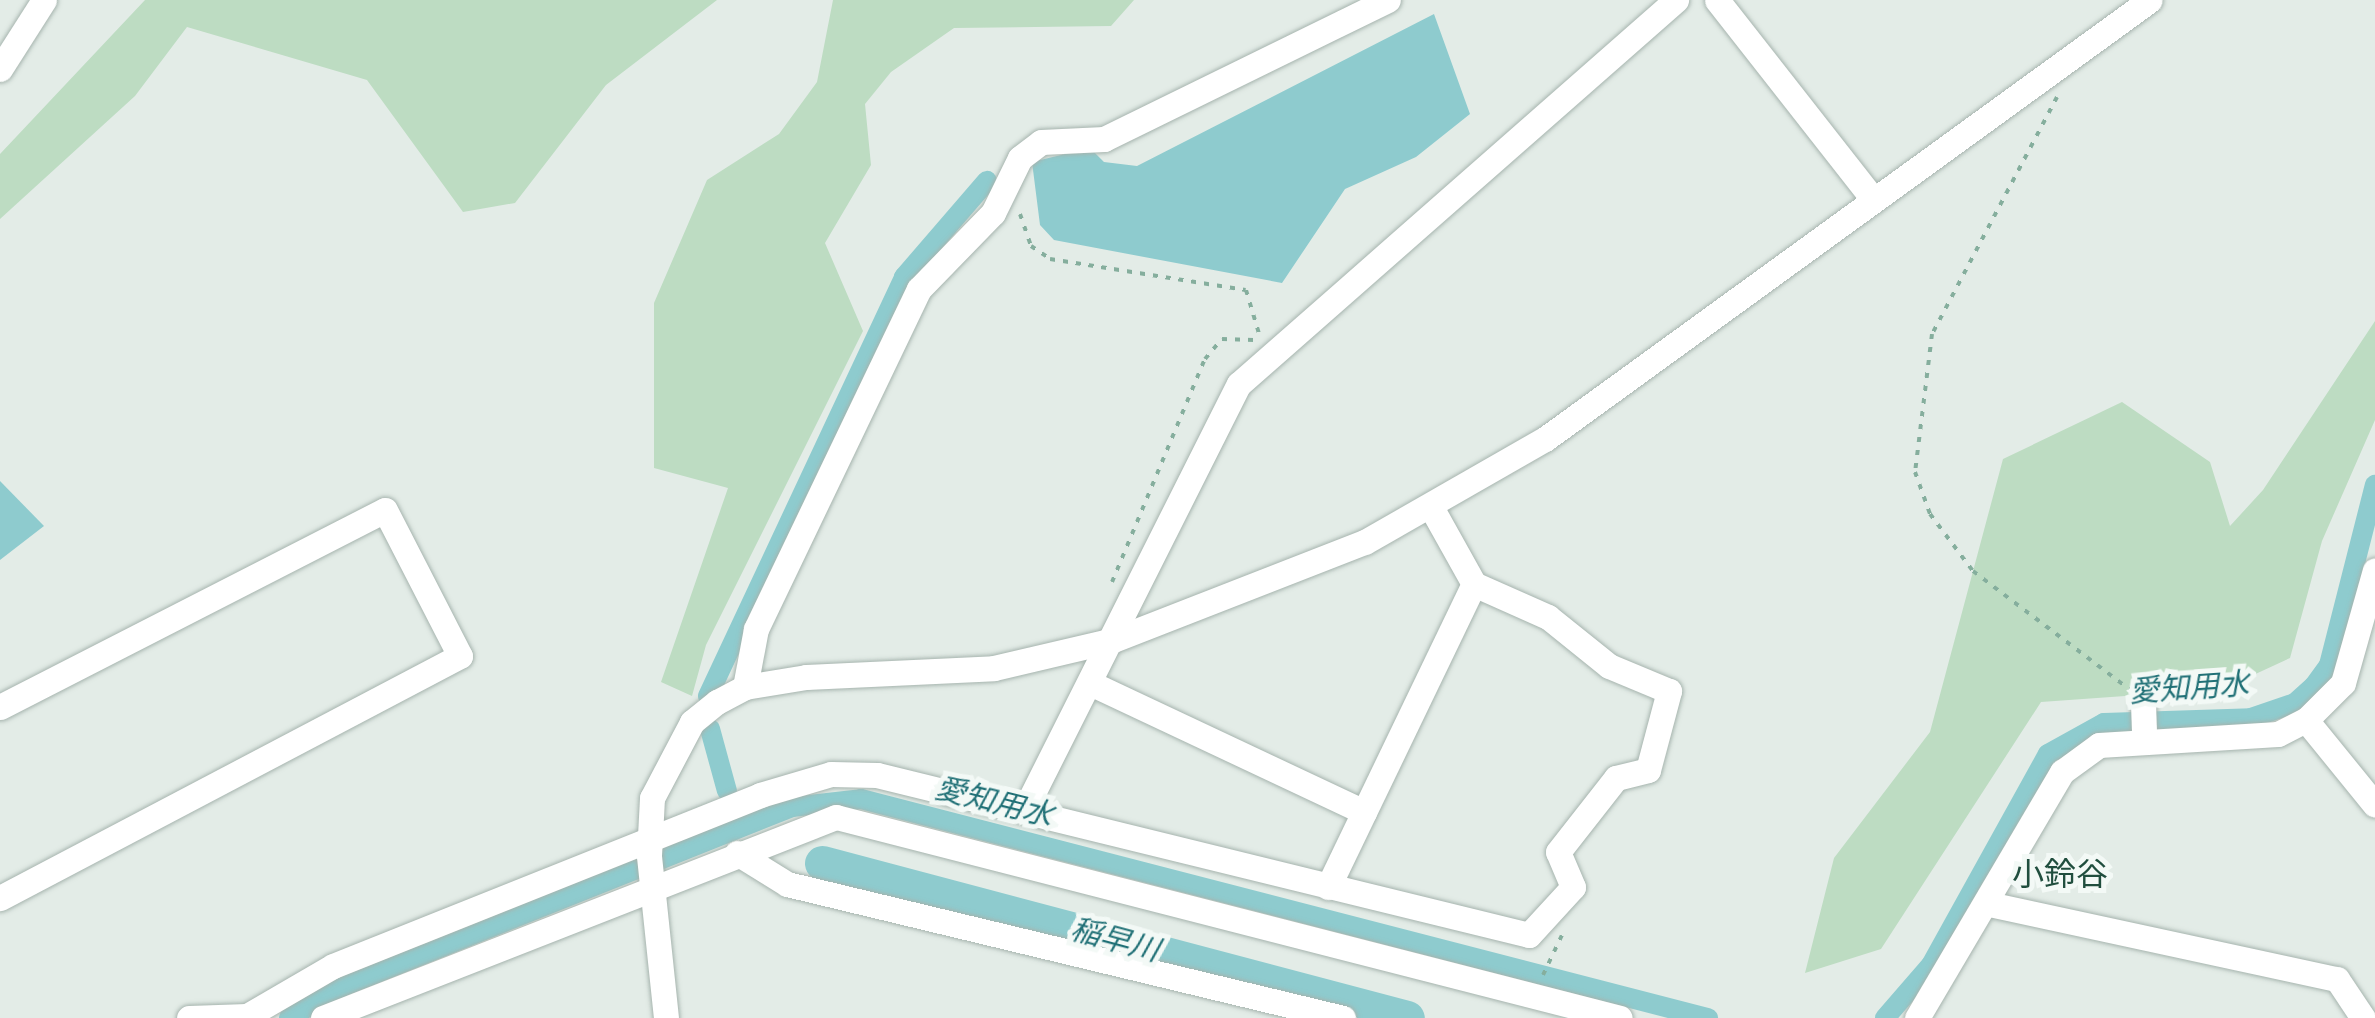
<!DOCTYPE html>
<meta charset="utf-8">
<style>
body{margin:0}
#map{position:relative;width:2375px;height:1018px;overflow:hidden;background:#e3ece7;font-family:"Fira Sans Condensed","Noto Sans JP",sans-serif}
div>[style]{position:absolute}
.green>*{inset:0;background:#bddcc2}
.water>*{inset:0;background:#8ecbce}
.canal>*{height:20px;margin:-10px;padding:0 10px;transform-origin:10px;border-radius:10px;background:#8ecbce}
.river>*{height:35px;margin:-17.5px;padding:0 17.5px;transform-origin:17.5px;border-radius:17.5px;background:#8ecbce}
.path>*{height:4px;margin-top:-2px;transform-origin:0;background:repeating-linear-gradient(90deg,#85ae9d 0 5px,transparent 0 13px)}
.roads{filter:drop-shadow(0 0 2px #a6b4ae) drop-shadow(0 0 2px #a6b4ae)}
.minor>*{height:25px;margin:-12.5px;padding:0 12.5px;transform-origin:12.5px;border-radius:12.5px;background:#fff}
span{translate:-50% -50%;white-space:nowrap;text-align:center;line-height:1.15;-webkit-text-stroke:10px #f3f9f6;paint-order:stroke}
.water-label{font-size:30px;color:#207076;font-style:italic}
.quarter-label{font-size:32px;color:#204e3e}
</style>
<div id="map">
<div class="green">
<div style="clip-path:polygon(145px 0,717px 0,606px 85px,515px 203px,463px 212px,367px 80px,187px 27px,135px 96px,0 219px,0 154px)"></div>
<div style="clip-path:polygon(833px 0,1134px 0,1111px 26px,954px 28px,891px 72px,865px 104px,871px 165px,825px 243px,863px 331px,706px 645px,692px 696px,661px 682px,728px 488px,654px 468px,654px 303px,707px 180px,779px 134px,817px 82px)"></div>
<div style="clip-path:polygon(2375px 321px,2375px 420px,2322px 541px,2290px 658px,2223px 689px,2041px 702px,1881px 949px,1805px 973px,1834px 858px,1930px 732px,2003px 459px,2122px 402px,2210px 462px,2230px 526px,2263px 490px)"></div>
</div>
<div class="water">
<div style="clip-path:polygon(1434px 14px,1470px 114px,1416px 157px,1345px 189px,1282px 283px,1054px 240px,1040px 225px,1032px 162px,1090px 148px,1104px 162px,1137px 166px)"></div>
<div style="clip-path:polygon(0 481px,44px 526px,0 560px)"></div>
</div>
<div class="canal">
<div style="left:708px;top:696px;width:463px;rotate:-64.9deg"></div>
<div style="left:904px;top:277px;width:127px;rotate:-49.2deg"></div>
<div style="left:710px;top:729px;width:64px;rotate:74.7deg"></div>
<div style="left:289px;top:1018px;width:61px;rotate:-30.3deg"></div>
<div style="left:342px;top:987px;width:485px;rotate:-21.8deg"></div>
<div style="left:792px;top:807px;width:69px;rotate:-6.6deg"></div>
<div style="left:861px;top:799px;width:875px;rotate:14.5deg"></div>
<div style="left:1885px;top:1018px;width:70px;rotate:-49deg"></div>
<div style="left:1931px;top:965px;width:241px;rotate:-61deg"></div>
<div style="left:2048px;top:754px;width:64px;rotate:-29deg"></div>
<div style="left:2104px;top:723px;width:147px;rotate:-1.9deg"></div>
<div style="left:2251px;top:718px;width:46px;rotate:-18.8deg"></div>
<div style="left:2295px;top:703px;width:25px;rotate:-42deg"></div>
<div style="left:2314px;top:686px;width:26px;rotate:-54deg"></div>
<div style="left:2329px;top:665px;width:186px;rotate:-75.7deg"></div>
</div>
<div class="river">
<div style="left:822px;top:863px;width:605px;rotate:14.84deg"></div>
</div>
<div class="path">
<div style="left:2057px;top:97px;width:268px;rotate:117.8deg"></div>
<div style="left:1932px;top:334px;width:139px;rotate:97deg"></div>
<div style="left:1915px;top:472px;width:45px;rotate:70.3deg"></div>
<div style="left:1930px;top:514px;width:71px;rotate:53deg"></div>
<div style="left:1973px;top:571px;width:196px;rotate:37.1deg"></div>
<div style="left:1020px;top:214px;width:34px;rotate:71deg"></div>
<div style="left:1031px;top:246px;width:23px;rotate:34deg"></div>
<div style="left:1050px;top:259px;width:198px;rotate:9deg"></div>
<div style="left:1246px;top:290px;width:49px;rotate:73.4deg"></div>
<div style="left:1112px;top:582px;width:242px;rotate:-67.4deg"></div>
<div style="left:1205px;top:359px;width:26px;rotate:-50deg"></div>
<div style="left:1222px;top:339px;width:32px;rotate:2deg"></div>
<div style="left:1543px;top:975px;width:44px;rotate:-64.6deg"></div>
</div>
<div class="roads">
<div class="minor">
<div style="left:1717px;top:0;width:253px;rotate:51.9deg"></div>
<div style="left:0;top:69px;width:82px;rotate:-57.5deg"></div>
<div style="left:1090px;top:683px;width:303px;rotate:25.2deg"></div>
<div style="left:745px;top:687px;width:59px;rotate:-79.3deg"></div>
<div style="left:756px;top:629px;width:377px;rotate:-64.4deg"></div>
<div style="left:919px;top:289px;width:106px;rotate:-45.8deg"></div>
<div style="left:993px;top:213px;width:61px;rotate:-63.9deg"></div>
<div style="left:1020px;top:158px;width:26px;rotate:-37deg"></div>
<div style="left:1041px;top:142px;width:63px;rotate:-2.7deg"></div>
<div style="left:1104px;top:139px;width:316px;rotate:-26.1deg"></div>
<div style="left:2143px;top:703px;width:38px;rotate:88deg"></div>
<div style="left:0;top:707px;width:432px;rotate:-27.1deg"></div>
<div style="left:385px;top:510px;width:164px;rotate:62.8deg"></div>
<div style="left:460px;top:656px;width:520px;rotate:152.25deg"></div>
<div style="left:2306px;top:720px;width:109px;rotate:50.9deg"></div>
<div style="left:1024px;top:811px;width:478px;rotate:-63.3deg"></div>
<div style="left:1239px;top:384px;width:582px;rotate:-41.31deg"></div>
<div style="left:737px;top:853px;width:59px;rotate:31.8deg"></div>
<div style="left:787px;top:884px;width:572px;rotate:13.55deg"></div>
<div style="left:1328px;top:887px;width:336px;rotate:-64.3deg"></div>
<div style="left:1989px;top:904px;width:356px;rotate:12.2deg"></div>
<div style="left:2337px;top:979px;width:47px;rotate:56.3deg"></div>
<div style="left:189px;top:1018px;width:58px;rotate:-2deg"></div>
<div style="left:247px;top:1016px;width:99px;rotate:-30.2deg"></div>
<div style="left:333px;top:966px;width:460px;rotate:-21.8deg"></div>
<div style="left:760px;top:795px;width:74px;rotate:-16.5deg"></div>
<div style="left:831px;top:774px;width:46px;rotate:1.2deg"></div>
<div style="left:877px;top:775px;width:671px;rotate:13.79deg"></div>
<div style="left:1529px;top:935px;width:65px;rotate:-47.5deg"></div>
<div style="left:1573px;top:887px;width:38px;rotate:-113deg"></div>
<div style="left:1558px;top:852px;width:94px;rotate:-51.9deg"></div>
<div style="left:1616px;top:778px;width:33px;rotate:-14deg"></div>
<div style="left:1648px;top:770px;width:82px;rotate:-75.1deg"></div>
<div style="left:1669px;top:691px;width:65px;rotate:-157.4deg"></div>
<div style="left:1609px;top:666px;width:78px;rotate:-141.2deg"></div>
<div style="left:1548px;top:617px;width:81px;rotate:-156deg"></div>
<div style="left:1474px;top:584px;width:88px;rotate:-119.2deg"></div>
<div style="left:323px;top:1018px;width:551px;rotate:-21.4deg"></div>
<div style="left:836px;top:817px;width:809px;rotate:14.38deg"></div>
<div style="left:666px;top:1018px;width:164px;rotate:-96deg"></div>
<div style="left:649px;top:855px;width:57px;rotate:-87deg"></div>
<div style="left:652px;top:798px;width:86px;rotate:-62.2deg"></div>
<div style="left:692px;top:722px;width:32px;rotate:-39deg"></div>
<div style="left:717px;top:702px;width:32px;rotate:-28deg"></div>
<div style="left:745px;top:687px;width:62px;rotate:-9.3deg"></div>
<div style="left:806px;top:677px;width:188px;rotate:-2.7deg"></div>
<div style="left:994px;top:668px;width:122px;rotate:-13.2deg"></div>
<div style="left:1113px;top:640px;width:270px;rotate:-21.3deg"></div>
<div style="left:1365px;top:542px;width:207px;rotate:-29.8deg"></div>
<div style="left:1545px;top:439px;width:747px;rotate:-35.97deg"></div>
<div style="left:1917px;top:1018px;width:286px;rotate:-59.5deg"></div>
<div style="left:2062px;top:772px;width:46px;rotate:-36.1deg"></div>
<div style="left:2099px;top:745px;width:179px;rotate:-3.5deg"></div>
<div style="left:2278px;top:734px;width:31px;rotate:-27deg"></div>
<div style="left:2306px;top:720px;width:52px;rotate:-45deg"></div>
<div style="left:2343px;top:683px;width:117px;rotate:-74.2deg"></div>
</div>
</div>
<div class="water-label">
<span style="left:2189px;top:688px;rotate:-4deg">愛知用水</span>
<span style="left:994px;top:802px;rotate:14deg">愛知用水</span>
<span style="left:1115px;top:940px;rotate:15deg">稲早川</span>
</div>
<div class="quarter-label">
<span style="left:2060px;top:874px">小鈴谷</span>
</div>
</div>
